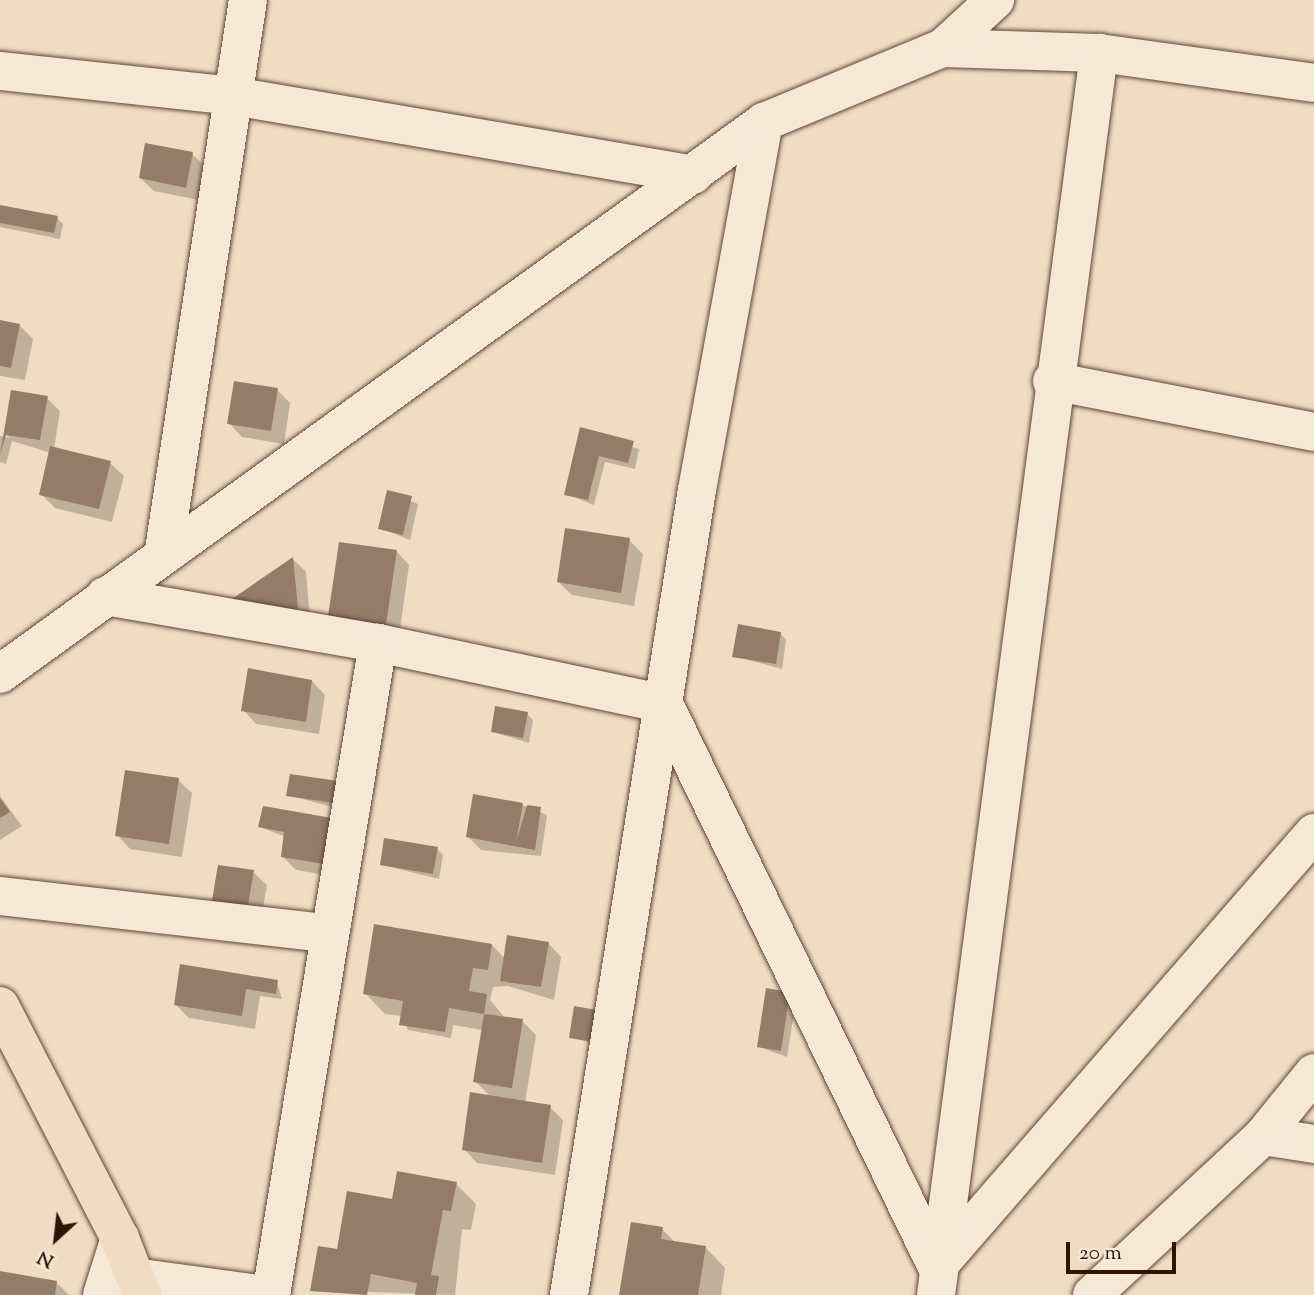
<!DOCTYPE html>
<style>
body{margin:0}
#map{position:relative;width:1314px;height:1295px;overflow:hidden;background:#f0dcc2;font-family:"Sorts Mill Goudy",serif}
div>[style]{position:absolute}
.shadow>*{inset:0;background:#0003}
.building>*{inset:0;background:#947c68}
.roads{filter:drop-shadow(0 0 2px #614535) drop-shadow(0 0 2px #614535)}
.minor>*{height:38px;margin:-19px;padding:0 19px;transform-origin:19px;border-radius:19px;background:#f5e8d7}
.major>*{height:38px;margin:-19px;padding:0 19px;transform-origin:19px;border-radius:19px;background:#f0dcc2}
span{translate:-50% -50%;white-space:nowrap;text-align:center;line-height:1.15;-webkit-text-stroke:5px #f5e8d7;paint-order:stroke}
.north{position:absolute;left:21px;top:1204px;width:70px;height:70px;-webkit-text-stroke:5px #f5e8d7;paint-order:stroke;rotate:207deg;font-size:19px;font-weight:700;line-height:28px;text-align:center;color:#311306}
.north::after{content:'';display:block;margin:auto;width:24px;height:32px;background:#311306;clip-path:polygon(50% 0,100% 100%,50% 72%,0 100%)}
.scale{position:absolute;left:1066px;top:1242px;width:110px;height:32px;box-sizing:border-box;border:4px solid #311306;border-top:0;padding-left:9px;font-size:21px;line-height:24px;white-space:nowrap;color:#311306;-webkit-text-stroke:5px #f5e8d7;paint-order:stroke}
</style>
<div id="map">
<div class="shadow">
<div style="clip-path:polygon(192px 154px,206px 167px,199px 200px,154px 191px,140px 178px)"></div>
<div style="clip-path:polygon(0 207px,57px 218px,63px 224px,60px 239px,0 227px)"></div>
<div style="clip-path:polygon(0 322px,19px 325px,33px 339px,25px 380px,0 376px)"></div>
<div style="clip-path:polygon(277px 390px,290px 403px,284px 444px,242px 437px,229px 423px)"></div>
<div style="clip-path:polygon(47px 398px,60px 411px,54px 449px,110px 463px,124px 476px,112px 522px,55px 508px,41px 494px,51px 453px,12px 441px,6px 464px,0 462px,0 436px,10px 438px,5px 434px)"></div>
<div style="clip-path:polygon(581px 430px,639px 449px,635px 469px,605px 462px,594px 505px,566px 494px)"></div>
<div style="clip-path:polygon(388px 492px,418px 504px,410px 540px,380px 528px)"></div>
<div style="clip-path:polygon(629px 540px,643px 554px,634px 606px,572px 595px,558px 582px)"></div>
<div style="clip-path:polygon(396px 551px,409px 565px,398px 644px,343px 636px)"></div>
<div style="clip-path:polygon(293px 559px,306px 572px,311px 630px,245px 614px)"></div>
<div style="clip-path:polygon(780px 633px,786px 640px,782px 669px,734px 656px)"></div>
<div style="clip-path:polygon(312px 681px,325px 695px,319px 734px,256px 724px,243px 710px)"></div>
<div style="clip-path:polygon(527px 714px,533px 720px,529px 743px,493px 732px)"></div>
<div style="clip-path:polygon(178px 780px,192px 793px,182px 857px,130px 849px,117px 835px)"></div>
<div style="clip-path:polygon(337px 783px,340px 809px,288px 795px)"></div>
<div style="clip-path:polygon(0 796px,22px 826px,0 840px)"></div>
<div style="clip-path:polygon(522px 805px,547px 815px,541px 856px,481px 850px,468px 837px)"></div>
<div style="clip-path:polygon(260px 827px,345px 834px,338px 877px,296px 870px,283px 857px,286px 837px)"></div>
<div style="clip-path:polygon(437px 849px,443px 855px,439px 879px,382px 865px)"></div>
<div style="clip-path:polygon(253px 872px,267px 885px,259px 930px,225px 925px)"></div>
<div style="clip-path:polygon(548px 943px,561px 957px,554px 1000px,508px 986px,493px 987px,490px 1000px,506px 1019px,522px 1021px,536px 1035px,525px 1103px,550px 1107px,563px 1120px,555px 1175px,477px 1163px,464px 1149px,491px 1097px,475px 1081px,483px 1030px,453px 1025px,451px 1038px,408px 1030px,403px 1016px,385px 1014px,365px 993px,492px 945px,505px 959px)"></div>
<div style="clip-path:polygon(277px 982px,282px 999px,260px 996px,255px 1029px,189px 1018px,176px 1005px)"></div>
<div style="clip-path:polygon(767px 990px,796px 1000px,787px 1057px,759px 1047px)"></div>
<div style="clip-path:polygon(576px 1008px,608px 1048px,571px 1037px)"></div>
<div style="clip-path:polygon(456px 1184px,476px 1204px,471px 1230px,462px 1229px,455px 1295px,312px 1290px,338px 1251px,394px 1201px)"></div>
<div style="clip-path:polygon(662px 1229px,676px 1243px,705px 1247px,725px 1268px,721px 1295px,621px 1295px)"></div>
<div style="clip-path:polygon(0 1272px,56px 1282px,69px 1295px,0 1295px)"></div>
</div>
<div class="building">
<div style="clip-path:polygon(145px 143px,193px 152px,186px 188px,139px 178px)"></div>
<div style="clip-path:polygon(0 205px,58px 216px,54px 233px,0 223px)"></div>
<div style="clip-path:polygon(0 320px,20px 324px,11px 368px,0 366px)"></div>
<div style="clip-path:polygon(234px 381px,278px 388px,271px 431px,227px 424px)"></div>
<div style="clip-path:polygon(11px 390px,48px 396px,40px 440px,6px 435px,0 455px)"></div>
<div style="clip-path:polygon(580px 427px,634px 441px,628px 463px,599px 456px,588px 500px,564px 495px)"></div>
<div style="clip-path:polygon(50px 446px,111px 461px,99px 509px,39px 495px)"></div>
<div style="clip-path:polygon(387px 490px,412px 496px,403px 535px,378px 529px)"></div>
<div style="clip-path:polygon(565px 528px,630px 538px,621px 593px,557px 582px)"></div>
<div style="clip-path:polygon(339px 542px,397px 550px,385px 631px,327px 623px)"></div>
<div style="clip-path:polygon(293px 557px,299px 618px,229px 601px)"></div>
<div style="clip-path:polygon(738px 624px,781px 632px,776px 664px,732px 657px)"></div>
<div style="clip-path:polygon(248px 668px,312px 680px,306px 722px,241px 711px)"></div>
<div style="clip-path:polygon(495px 706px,528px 712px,523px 738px,491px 732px)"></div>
<div style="clip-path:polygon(125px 770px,179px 778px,169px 844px,115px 836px)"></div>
<div style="clip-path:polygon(290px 774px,338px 781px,334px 803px,286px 796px)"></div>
<div style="clip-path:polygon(473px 794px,523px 803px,516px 843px,527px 805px,541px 807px,535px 850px,466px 837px)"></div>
<div style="clip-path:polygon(0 798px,10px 812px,0 818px)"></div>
<div style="clip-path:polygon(263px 806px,332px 818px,324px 864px,281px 857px,284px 832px,258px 827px)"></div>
<div style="clip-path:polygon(384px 838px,438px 847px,433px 874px,380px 865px)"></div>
<div style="clip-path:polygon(218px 865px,254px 870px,246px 917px,210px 912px)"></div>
<div style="clip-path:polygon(374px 924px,492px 944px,488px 970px,473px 968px,469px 991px,487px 994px,484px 1014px,449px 1008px,445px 1032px,399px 1025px,403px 1001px,363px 994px)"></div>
<div style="clip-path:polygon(507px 935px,549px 942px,541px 987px,500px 981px)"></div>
<div style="clip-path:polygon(180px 964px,278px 980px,276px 994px,246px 989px,242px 1016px,174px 1005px)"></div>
<div style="clip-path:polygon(766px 988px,790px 992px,781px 1051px,757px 1047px)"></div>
<div style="clip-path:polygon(574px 1006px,608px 1012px,602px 1043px,569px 1038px)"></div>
<div style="clip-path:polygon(484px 1014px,523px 1019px,512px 1088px,473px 1082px)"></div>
<div style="clip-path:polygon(470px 1092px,551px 1105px,542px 1163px,462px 1150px)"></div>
<div style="clip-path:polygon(397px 1171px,457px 1182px,451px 1211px,443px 1210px,431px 1275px,439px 1276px,436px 1295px,415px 1295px,417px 1283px,371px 1274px,367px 1295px,310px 1291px,318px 1246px,337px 1249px,347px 1191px,392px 1199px)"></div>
<div style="clip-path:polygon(631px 1222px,663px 1227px,661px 1239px,706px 1246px,698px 1295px,619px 1295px)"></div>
<div style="clip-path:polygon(0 1271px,57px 1281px,55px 1295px,0 1295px)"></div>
</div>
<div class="roads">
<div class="minor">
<div style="left:943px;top:48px;width:156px;rotate:1.8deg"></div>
<div style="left:1099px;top:53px;width:217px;rotate:7.9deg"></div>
<div style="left:0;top:71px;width:234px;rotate:6.1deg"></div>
<div style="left:233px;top:96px;width:467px;rotate:9.7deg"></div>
<div style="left:1052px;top:381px;width:267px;rotate:11deg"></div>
<div style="left:164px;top:550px;width:556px;rotate:-81.32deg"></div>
<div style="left:105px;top:596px;width:277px;rotate:9.8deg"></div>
<div style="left:378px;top:643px;width:292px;rotate:12deg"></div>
<div style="left:664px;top:704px;width:626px;rotate:64.13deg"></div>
<div style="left:937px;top:1267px;width:575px;rotate:-49.02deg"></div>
<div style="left:0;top:674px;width:943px;rotate:-35.85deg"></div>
<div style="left:0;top:896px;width:329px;rotate:6.5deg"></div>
<div style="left:1263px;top:1136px;width:52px;rotate:8.9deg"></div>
<div style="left:134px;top:1277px;width:132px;rotate:7.8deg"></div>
<div style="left:102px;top:1295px;width:60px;rotate:-72.5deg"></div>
<div style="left:271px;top:1295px;width:661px;rotate:-80.68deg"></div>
<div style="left:569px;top:1295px;width:815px;rotate:-80.97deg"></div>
<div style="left:697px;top:490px;width:374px;rotate:-79.7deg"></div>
<div style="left:764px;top:122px;width:194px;rotate:-22.5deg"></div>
<div style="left:943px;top:48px;width:71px;rotate:-42.7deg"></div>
<div style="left:936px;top:1295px;width:1253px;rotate:-82.52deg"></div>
<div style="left:1092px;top:1295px;width:233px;rotate:-42.9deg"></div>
<div style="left:1263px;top:1136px;width:81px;rotate:-51deg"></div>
</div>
<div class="major">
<div style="left:0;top:1006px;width:261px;rotate:62.7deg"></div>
<div style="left:120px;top:1238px;width:61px;rotate:68.9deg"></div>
</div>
</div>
<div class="north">N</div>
<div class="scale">20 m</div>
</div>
